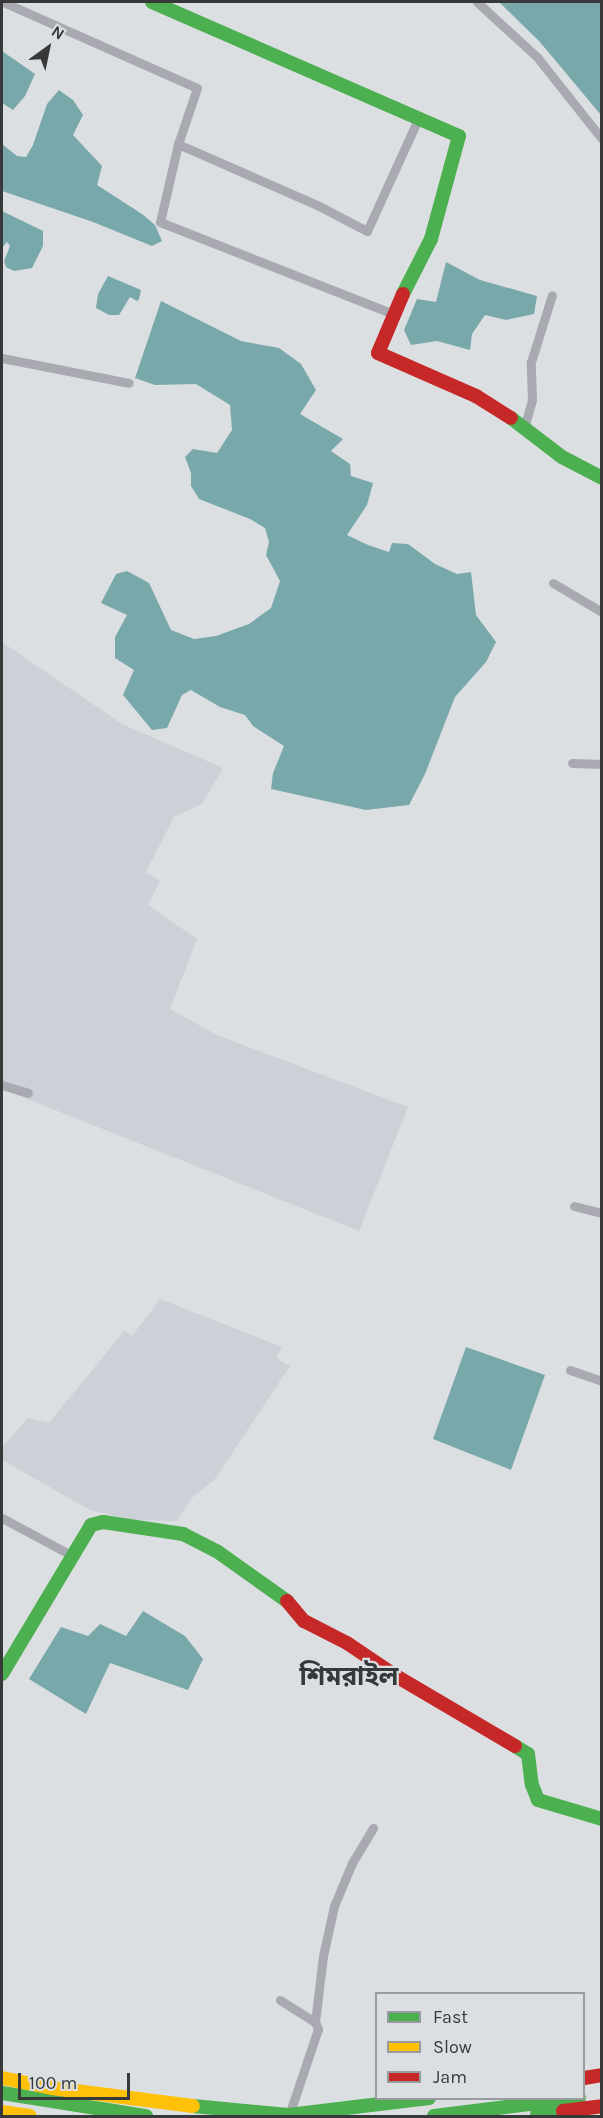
<!DOCTYPE html>
<meta charset="utf-8">
<style>
body{margin:0}
#map{position:relative;width:603px;height:2118px;overflow:hidden;background:#dcdfe1;font-family:Karla,"Noto Sans Bengali",sans-serif}
div>[style]{position:absolute}
.built>*{inset:0;background:#ccd1d7}
.water>*{inset:0;background:#79a8ab}
.street>*{height:9px;margin:-4.5px;padding:0 4.5px;transform-origin:4.5px;border-radius:4.5px;background:#a8a9b1}
.fast>*{height:14px;margin:-7px;padding:0 7px;transform-origin:7px;border-radius:7px;background:#4caf50}
.slow>*{height:14px;margin:-7px;padding:0 7px;transform-origin:7px;border-radius:7px;background:#ffc107}
.jam>*{height:14px;margin:-7px;padding:0 7px;transform-origin:7px;border-radius:7px;background:#c62828}
span{translate:-50% -50%;white-space:nowrap;text-align:center;line-height:1.15;-webkit-text-stroke:4.5px #dbdfe2;paint-order:stroke}
.district-label{font-size:26px;color:#36393b;font-weight:700}
.frame{position:absolute;inset:0;border:3px solid #37383a;pointer-events:none}
.legend{position:absolute;left:375px;top:1992px;width:210px;height:108px;box-sizing:border-box;background:#dbdfe2;border:2px solid #999c9f;margin:0;padding:8px 10px;list-style:none;font-size:18px;color:#37383a}
.legend li{display:flex;align-items:center;gap:12px;height:30px}
.legend b{width:30px;border:2px solid #999c9f}
.north{position:absolute;left:18px;top:18px;width:60px;height:60px;-webkit-text-stroke:4px #dbdfe2;paint-order:stroke;rotate:33deg;font-size:16px;font-weight:700;line-height:24px;text-align:center;color:#37383a}
.north::after{content:'';display:block;margin:auto;width:21px;height:27px;background:#37383a;clip-path:polygon(50% 0,100% 100%,50% 72%,0 100%)}
.scale{position:absolute;left:18px;top:2073px;width:112px;height:27px;box-sizing:border-box;border:3px solid #37383a;border-top:0;padding-left:8px;font-size:18px;line-height:21px;white-space:nowrap;color:#37383a;-webkit-text-stroke:4px #dbdfe2;paint-order:stroke}
</style>
<div id="map">
<div class="built">
<div style="clip-path:polygon(2px 642px,122px 724px,223px 768px,202px 804px,174px 817px,146px 872px,160px 881px,148px 905px,197px 939px,170px 1009px,217px 1035px,408px 1107px,359px 1231px,2px 1089px)"></div>
<div style="clip-path:polygon(160px 1299px,282px 1347px,276px 1358px,290px 1366px,215px 1479px,192px 1498px,177px 1521px,134px 1520px,92px 1511px,2px 1460px,2px 1447px,28px 1418px,49px 1423px,124px 1331px,132px 1336px)"></div>
</div>
<div class="water">
<div style="clip-path:polygon(499px 2px,601px 2px,601px 115px,539px 41px)"></div>
<div style="clip-path:polygon(2px 51px,35px 74px,25px 96px,13px 110px,2px 103px)"></div>
<div style="clip-path:polygon(59px 90px,73px 100px,83px 115px,73px 135px,102px 166px,97px 185px,142px 214px,155px 225px,162px 241px,152px 246px,93px 222px,2px 191px,2px 144px,17px 156px,26px 157px,33px 145px,47px 104px)"></div>
<div style="clip-path:polygon(2px 211px,43px 231px,43px 246px,32px 268px,14px 271px,6px 267px,4px 261px,10px 246px,7px 242px,2px 248px)"></div>
<div style="clip-path:polygon(446px 262px,480px 280px,537px 296px,534px 314px,506px 320px,485px 315px,472px 334px,470px 350px,437px 341px,411px 345px,404px 330px,417px 299px,436px 302px)"></div>
<div style="clip-path:polygon(108px 276px,141px 290px,139px 299px,137px 301px,130px 297px,119px 315px,109px 315px,96px 308px,98px 294px)"></div>
<div style="clip-path:polygon(161px 301px,241px 341px,279px 348px,301px 364px,316px 390px,300px 414px,343px 439px,331px 451px,350px 464px,351px 476px,373px 483px,367px 505px,347px 535px,368px 545px,389px 552px,392px 543px,408px 544px,435px 564px,457px 574px,471px 572px,476px 615px,496px 642px,486px 662px,455px 697px,425px 774px,409px 805px,366px 810px,271px 789px,273px 773px,284px 746px,253px 726px,245px 715px,220px 707px,191px 690px,182px 695px,167px 728px,152px 730px,123px 695px,134px 670px,115px 658px,115px 637px,127px 615px,101px 603px,116px 574px,127px 571px,149px 583px,171px 630px,194px 639px,216px 636px,249px 624px,271px 608px,280px 581px,266px 555px,269px 542px,265px 528px,250px 519px,199px 499px,191px 486px,191px 473px,185px 457px,193px 449px,217px 453px,232px 430px,230px 405px,196px 384px,155px 385px,135px 378px)"></div>
<div style="clip-path:polygon(466px 1347px,545px 1375px,511px 1470px,433px 1439px)"></div>
<div style="clip-path:polygon(143px 1611px,185px 1636px,203px 1659px,188px 1690px,110px 1663px,86px 1714px,29px 1679px,61px 1627px,88px 1636px,100px 1624px,126px 1636px)"></div>
</div>
<div class="street">
<div style="left:3px;top:2px;width:212px;rotate:23.9deg"></div>
<div style="left:197px;top:88px;width:59px;rotate:108.7deg"></div>
<div style="left:178px;top:144px;width:154px;rotate:23.7deg"></div>
<div style="left:319px;top:206px;width:54px;rotate:27.5deg"></div>
<div style="left:367px;top:231px;width:123px;rotate:-65.5deg"></div>
<div style="left:477px;top:2px;width:81px;rotate:42.5deg"></div>
<div style="left:537px;top:57px;width:105px;rotate:51.6deg"></div>
<div style="left:178px;top:144px;width:80px;rotate:103deg"></div>
<div style="left:160px;top:222px;width:251px;rotate:21.5deg"></div>
<div style="left:2px;top:358px;width:129px;rotate:11.1deg"></div>
<div style="left:524px;top:428px;width:29px;rotate:-74deg"></div>
<div style="left:532px;top:400px;width:38px;rotate:-92deg"></div>
<div style="left:531px;top:362px;width:70px;rotate:-72.6deg"></div>
<div style="left:553px;top:583px;width:57px;rotate:30.6deg"></div>
<div style="left:572px;top:763px;width:30px;rotate:2deg"></div>
<div style="left:2px;top:1085px;width:27px;rotate:17deg"></div>
<div style="left:574px;top:1206px;width:29px;rotate:14deg"></div>
<div style="left:570px;top:1370px;width:34px;rotate:19deg"></div>
<div style="left:2px;top:1518px;width:78px;rotate:28.2deg"></div>
<div style="left:280px;top:2000px;width:41px;rotate:32.2deg"></div>
<div style="left:315px;top:2022px;width:8px;rotate:67deg"></div>
<div style="left:318px;top:2029px;width:91px;rotate:108.6deg"></div>
<div style="left:315px;top:2022px;width:66px;rotate:-83.1deg"></div>
<div style="left:323px;top:1956px;width:51px;rotate:-77.6deg"></div>
<div style="left:334px;top:1906px;width:47px;rotate:-67.3deg"></div>
<div style="left:352px;top:1863px;width:41px;rotate:-59deg"></div>
</div>
<div class="fast">
<div style="left:152px;top:2px;width:335px;rotate:23.6deg"></div>
<div style="left:459px;top:136px;width:107px;rotate:105.2deg"></div>
<div style="left:431px;top:239px;width:62px;rotate:117deg"></div>
<div style="left:511px;top:418px;width:64px;rotate:37.4deg"></div>
<div style="left:562px;top:457px;width:45px;rotate:27.7deg"></div>
<div style="left:2px;top:1674px;width:174px;rotate:-59.1deg"></div>
<div style="left:91px;top:1525px;width:12px;rotate:-14deg"></div>
<div style="left:103px;top:1522px;width:81px;rotate:8.5deg"></div>
<div style="left:183px;top:1534px;width:39px;rotate:27deg"></div>
<div style="left:218px;top:1552px;width:85px;rotate:35.4deg"></div>
<div style="left:515px;top:1746px;width:15px;rotate:32deg"></div>
<div style="left:528px;top:1754px;width:31px;rotate:83deg"></div>
<div style="left:532px;top:1785px;width:16px;rotate:68deg"></div>
<div style="left:538px;top:1800px;width:67px;rotate:16.5deg"></div>
<div style="left:2px;top:2093px;width:146px;rotate:9.1deg"></div>
<div style="left:193px;top:2106px;width:96px;rotate:5.4deg"></div>
<div style="left:289px;top:2115px;width:141px;rotate:-6.9deg"></div>
<div style="left:537px;top:2114px;width:38px;rotate:2deg"></div>
<div style="left:434px;top:2116px;width:146px;rotate:-7.1deg"></div>
</div>
<div class="slow">
<div style="left:2px;top:2078px;width:51px;rotate:11.3deg"></div>
<div style="left:52px;top:2088px;width:142px;rotate:7.3deg"></div>
<div style="left:2px;top:2112px;width:28px;rotate:8deg"></div>
</div>
<div class="jam">
<div style="left:403px;top:294px;width:64px;rotate:113deg"></div>
<div style="left:378px;top:353px;width:107px;rotate:23.7deg"></div>
<div style="left:476px;top:396px;width:41px;rotate:32.2deg"></div>
<div style="left:287px;top:1601px;width:26px;rotate:50deg"></div>
<div style="left:304px;top:1621px;width:48px;rotate:27.1deg"></div>
<div style="left:347px;top:1643px;width:59px;rotate:34deg"></div>
<div style="left:396px;top:1676px;width:138px;rotate:30.5deg"></div>
<div style="left:584px;top:2078px;width:18px;rotate:-9deg"></div>
<div style="left:563px;top:2111px;width:39px;rotate:-7deg"></div>
</div>
<div class="district-label">
<span style="left:349px;top:1677px">শিমরাইল</span>
</div>
<div class="frame"></div>
<ul class="legend">
<li><b style="height:8px;background:#4caf50"></b>Fast</li>
<li><b style="height:8px;background:#ffc107"></b>Slow</li>
<li><b style="height:8px;background:#c62828"></b>Jam</li>
</ul>
<div class="north">N</div>
<div class="scale">100 m</div>
</div>
